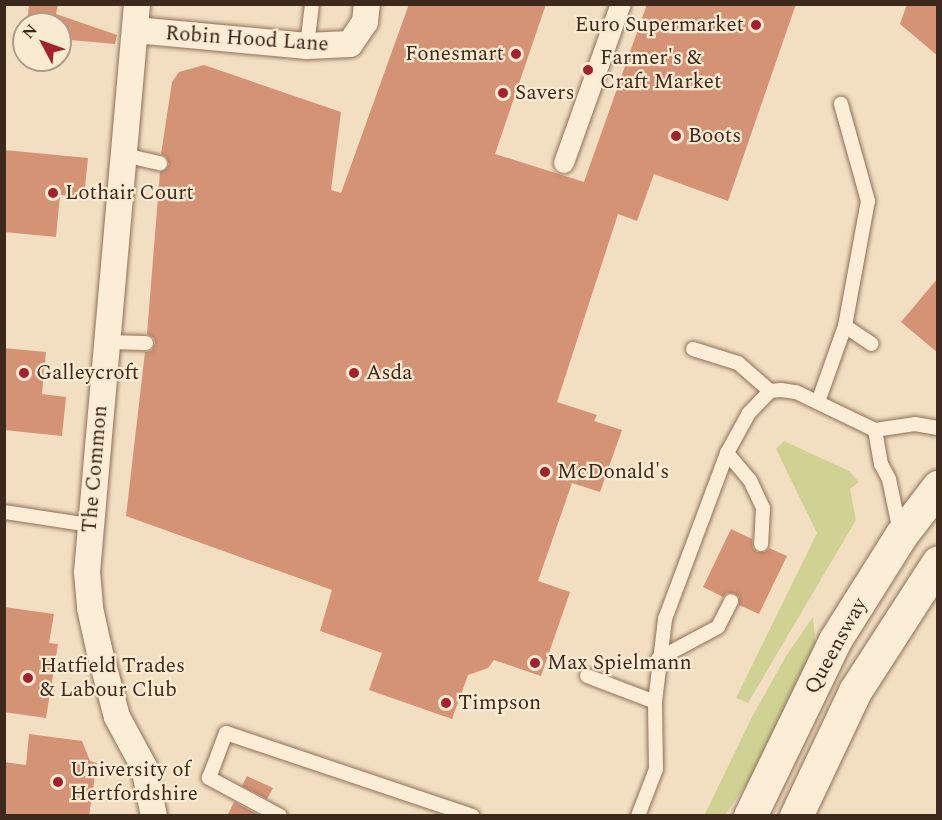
<!DOCTYPE html>
<style>
body{margin:0}
#map{position:relative;width:942px;height:820px;overflow:hidden;background:#f2dfc2;font-family:Spectral,serif}
div>[style]{position:absolute}
.green>*{inset:0;background:#d0d294}
.building>*{inset:0;background:#d49374}
.roads{filter:drop-shadow(0 0 2px #8e6f57) drop-shadow(0 0 2px #8e6f57)}
.service>*{height:14px;margin:-7px;padding:0 7px;transform-origin:7px;border-radius:7px;background:#fcedd6}
.pedestrian>*{height:20px;margin:-10px;padding:0 10px;transform-origin:10px;border-radius:10px;background:#fcedd6}
.minor>*{height:26px;margin:-13px;padding:0 13px;transform-origin:13px;border-radius:13px;background:#fcedd6}
.secondary>*{height:33px;margin:-16.5px;padding:0 16.5px;transform-origin:16.5px;border-radius:16.5px;background:#fcedd6}
.dots>*{width:16px;height:16px;translate:-50% -50%;box-sizing:border-box;border:3px solid #f9ead2;border-radius:50%}
span{translate:-50% -50%;white-space:nowrap;text-align:center;line-height:1.15;-webkit-text-stroke:4.5px #f9ead2;paint-order:stroke}
.poi-label{font-size:21px;color:#3d291c}
.right{translate:-100% -50%;text-align:right}
.left{translate:0 -50%;text-align:left}
.street-label{font-size:21px;color:#3d291c}
.frame{position:absolute;inset:0;border:6px solid #3d291c;pointer-events:none}
.north{position:absolute;left:12px;top:12px;width:60px;height:60px;box-sizing:border-box;background:#f9ead2;border:2px solid #ae9d89;border-radius:50%;rotate:311deg;font-size:16px;font-weight:700;line-height:24px;text-align:center;color:#3d291c}
.north::after{content:'';display:block;margin:auto;width:21px;height:27px;background:#a4202d;clip-path:polygon(50% 0,100% 100%,50% 72%,0 100%)}
</style>
<div id="map">
<div class="green">
<div style="clip-path:polygon(784px 441px,849px 471px,859px 482px,850px 489px,856px 520px,748px 703px,736px 698px,817px 533px,776px 449px)"></div>
<div style="clip-path:polygon(813px 617px,816px 649px,759px 766px,725px 815px,704px 816px,753px 715px,786px 656px)"></div>
</div>
<div class="building">
<div style="clip-path:polygon(29px 4px,58px 4px,56px 14px,117px 35px,115px 44px,60px 39px,60px 24px,27px 24px)"></div>
<div style="clip-path:polygon(409px 4px,546px 4px,495px 154px,584px 182px,647px 4px,796px 4px,728px 201px,654px 174px,637px 221px,618px 214px,557px 402px,597px 415px,594px 421px,622px 430px,600px 492px,572px 483px,538px 581px,570px 592px,541px 676px,494px 660px,488px 668px,468px 675px,452px 719px,369px 690px,382px 653px,320px 631px,332px 590px,126px 516px,145px 352px,151px 351px,155px 344px,154px 338px,147px 334px,160px 172px,166px 169px,169px 164px,166px 157px,161px 154px,172px 82px,179px 72px,204px 65px,341px 112px,331px 190px,341px 193px)"></div>
<div style="clip-path:polygon(907px 4px,938px 4px,938px 56px,900px 24px)"></div>
<div style="clip-path:polygon(4px 150px,88px 158px,84px 197px,60px 195px,56px 237px,4px 232px)"></div>
<div style="clip-path:polygon(938px 278px,938px 353px,901px 322px)"></div>
<div style="clip-path:polygon(4px 348px,46px 352px,42px 394px,66px 397px,62px 436px,4px 430px)"></div>
<div style="clip-path:polygon(731px 529px,752px 539px,753px 548px,757px 552px,765px 552px,769px 548px,787px 556px,759px 614px,739px 605px,739px 597px,734px 593px,727px 593px,723px 597px,703px 587px)"></div>
<div style="clip-path:polygon(4px 607px,54px 614px,49px 643px,58px 644px,46px 718px,4px 712px)"></div>
<div style="clip-path:polygon(29px 734px,82px 741px,90px 761px,97px 763px,89px 816px,4px 816px,4px 762px,26px 765px)"></div>
<div style="clip-path:polygon(247px 776px,273px 788px,267px 799px,242px 786px)"></div>
<div style="clip-path:polygon(234px 802px,259px 815px,259px 816px,227px 816px)"></div>
</div>
<div class="roads">
<div class="service">
<div style="left:307px;top:46px;width:42px;rotate:-83.2deg"></div>
<div style="left:124px;top:155px;width:37px;rotate:13deg"></div>
<div style="left:845px;top:326px;width:32px;rotate:34deg"></div>
<div style="left:106px;top:342px;width:40px;rotate:1.4deg"></div>
<div style="left:693px;top:349px;width:47px;rotate:17.3deg"></div>
<div style="left:738px;top:363px;width:43px;rotate:41.2deg"></div>
<div style="left:818px;top:402px;width:81px;rotate:-70.4deg"></div>
<div style="left:845px;top:326px;width:127px;rotate:-79.6deg"></div>
<div style="left:868px;top:201px;width:101px;rotate:-105.6deg"></div>
<div style="left:875px;top:430px;width:35px;rotate:80deg"></div>
<div style="left:881px;top:464px;width:17px;rotate:62deg"></div>
<div style="left:889px;top:479px;width:54px;rotate:78.3deg"></div>
<div style="left:727px;top:453px;width:35px;rotate:50deg"></div>
<div style="left:750px;top:480px;width:31px;rotate:65deg"></div>
<div style="left:763px;top:508px;width:36px;rotate:93deg"></div>
<div style="left:4px;top:512px;width:87px;rotate:8.6deg"></div>
<div style="left:658px;top:659px;width:68px;rotate:-28.1deg"></div>
<div style="left:718px;top:627px;width:29px;rotate:-63deg"></div>
<div style="left:587px;top:676px;width:73px;rotate:20.9deg"></div>
<div style="left:280px;top:816px;width:81px;rotate:-151.8deg"></div>
<div style="left:209px;top:778px;width:48px;rotate:-69.3deg"></div>
<div style="left:226px;top:733px;width:260px;rotate:18.6deg"></div>
<div style="left:638px;top:816px;width:50px;rotate:-69deg"></div>
<div style="left:656px;top:769px;width:67px;rotate:-90.9deg"></div>
<div style="left:655px;top:702px;width:84px;rotate:-83.1deg"></div>
<div style="left:665px;top:619px;width:177px;rotate:-69.5deg"></div>
<div style="left:727px;top:453px;width:46px;rotate:-61.2deg"></div>
<div style="left:749px;top:413px;width:30px;rotate:-46deg"></div>
<div style="left:770px;top:391px;width:11px;rotate:-5deg"></div>
<div style="left:781px;top:390px;width:15px;rotate:8deg"></div>
<div style="left:796px;top:392px;width:88px;rotate:25.7deg"></div>
<div style="left:875px;top:430px;width:40px;rotate:-8.5deg"></div>
<div style="left:915px;top:424px;width:23px;rotate:10deg"></div>
</div>
<div class="pedestrian">
<div style="left:564px;top:163px;width:169px;rotate:-70.3deg"></div>
</div>
<div class="minor">
<div style="left:137px;top:4px;width:570px;rotate:95.03deg"></div>
<div style="left:87px;top:572px;width:36px;rotate:85deg"></div>
<div style="left:90px;top:608px;width:42px;rotate:77.6deg"></div>
<div style="left:99px;top:649px;width:70px;rotate:75.2deg"></div>
<div style="left:117px;top:717px;width:57px;rotate:61.6deg"></div>
<div style="left:144px;top:767px;width:50px;rotate:78.5deg"></div>
<div style="left:135px;top:30px;width:173px;rotate:5.3deg"></div>
<div style="left:307px;top:46px;width:43px;rotate:-2.7deg"></div>
<div style="left:350px;top:44px;width:27px;rotate:-56deg"></div>
<div style="left:365px;top:22px;width:18px;rotate:-84deg"></div>
</div>
<div class="secondary">
<div style="left:750px;top:816px;width:195px;rotate:-64.2deg"></div>
<div style="left:835px;top:640px;width:124px;rotate:-57.8deg"></div>
<div style="left:901px;top:535px;width:61px;rotate:-52.4deg"></div>
<div style="left:796px;top:816px;width:138px;rotate:-64.7deg"></div>
<div style="left:855px;top:691px;width:153px;rotate:-57.2deg"></div>
</div>
</div>
<div class="dots">
<div style="left:756px;top:25px;background:#a4202d"></div>
<div style="left:516px;top:54px;background:#a4202d"></div>
<div style="left:588px;top:70px;background:#a4202d"></div>
<div style="left:503px;top:93px;background:#a4202d"></div>
<div style="left:676px;top:136px;background:#a4202d"></div>
<div style="left:53px;top:193px;background:#a4202d"></div>
<div style="left:24px;top:373px;background:#a4202d"></div>
<div style="left:354px;top:373px;background:#a4202d"></div>
<div style="left:545px;top:472px;background:#a4202d"></div>
<div style="left:535px;top:663px;background:#a4202d"></div>
<div style="left:28px;top:678px;background:#a4202d"></div>
<div style="left:446px;top:703px;background:#a4202d"></div>
<div style="left:58px;top:782px;background:#a4202d"></div>
</div>
<div class="poi-label">
<span class="right" style="left:744px;top:25px">Euro Supermarket</span>
<span class="right" style="left:504px;top:54px">Fonesmart</span>
<span class="left" style="left:600px;top:70px">Farmer's &amp;<br>Craft Market</span>
<span class="left" style="left:515px;top:93px">Savers</span>
<span class="left" style="left:688px;top:136px">Boots</span>
<span class="left" style="left:65px;top:193px">Lothair Court</span>
<span class="left" style="left:36px;top:373px">Galleycroft</span>
<span class="left" style="left:366px;top:373px">Asda</span>
<span class="left" style="left:557px;top:472px">McDonald's</span>
<span class="left" style="left:547px;top:663px">Max Spielmann</span>
<span class="left" style="left:40px;top:678px">Hatfield Trades<br>&amp; Labour Club</span>
<span class="left" style="left:458px;top:703px">Timpson</span>
<span class="left" style="left:70px;top:782px">University of<br>Hertfordshire</span>
</div>
<div class="street-label">
<span style="left:247px;top:39px;rotate:4deg">Robin Hood Lane</span>
<span style="left:95px;top:469px;rotate:-85deg">The Common</span>
<span style="left:836px;top:646px;rotate:-61deg">Queensway</span>
</div>
<div class="frame"></div>
<div class="north">N</div>
</div>
